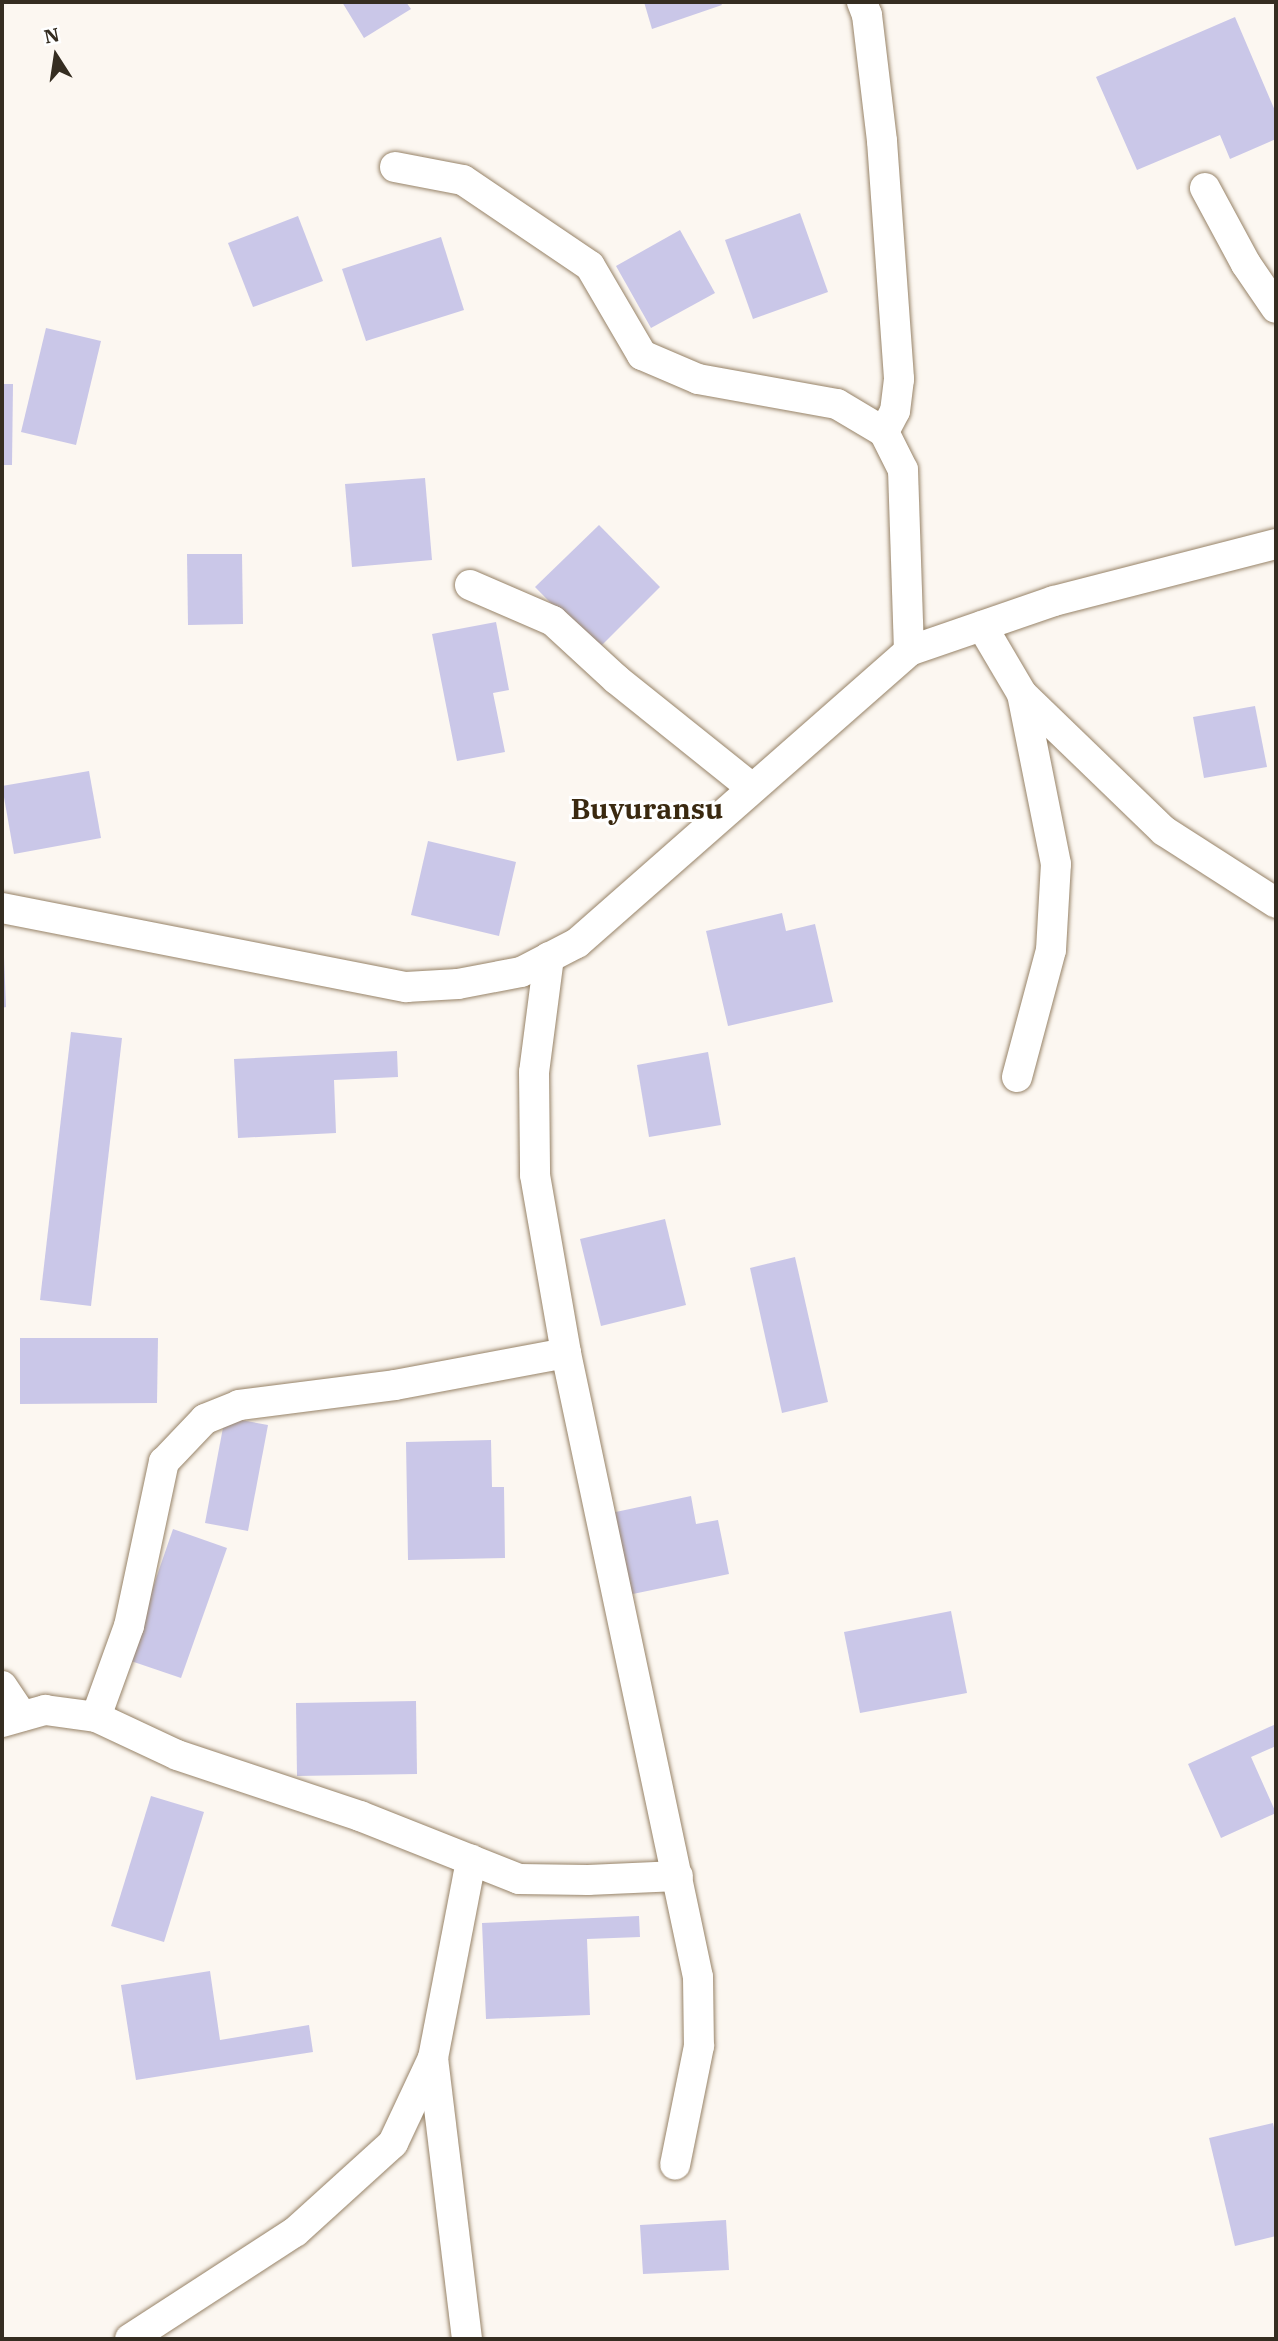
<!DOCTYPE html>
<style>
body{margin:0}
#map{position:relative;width:1278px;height:2341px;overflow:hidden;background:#fcf7f1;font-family:"IBM Plex Serif",serif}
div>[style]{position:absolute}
.building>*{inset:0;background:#cac7e8}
.roads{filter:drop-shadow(0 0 2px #978368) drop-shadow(0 0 2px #978368)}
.minor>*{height:30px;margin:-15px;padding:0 15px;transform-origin:15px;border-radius:15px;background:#fff}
span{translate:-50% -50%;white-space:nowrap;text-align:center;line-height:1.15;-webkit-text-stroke:6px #fff;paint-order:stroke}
.quarter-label{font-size:28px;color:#3a2910;font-weight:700}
.frame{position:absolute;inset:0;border:4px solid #352d21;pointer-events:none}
.north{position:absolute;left:21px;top:21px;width:70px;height:70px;-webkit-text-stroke:5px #fff;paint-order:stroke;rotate:348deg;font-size:19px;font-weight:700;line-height:28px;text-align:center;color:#352d21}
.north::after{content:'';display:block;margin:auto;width:24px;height:32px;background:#352d21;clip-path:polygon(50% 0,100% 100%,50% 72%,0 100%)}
</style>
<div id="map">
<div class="building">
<div style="clip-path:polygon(342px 2px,406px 2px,411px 9px,364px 38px)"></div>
<div style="clip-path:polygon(644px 2px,720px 2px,722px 5px,652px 29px)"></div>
<div style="clip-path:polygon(1235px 17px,1276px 113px,1276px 139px,1230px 159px,1220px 135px,1137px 170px,1096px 77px)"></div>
<div style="clip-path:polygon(800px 213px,828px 292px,753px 319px,725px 240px)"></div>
<div style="clip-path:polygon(298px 216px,323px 281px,253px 307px,228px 243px)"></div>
<div style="clip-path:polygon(680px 230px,715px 293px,651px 328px,616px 266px)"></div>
<div style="clip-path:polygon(441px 237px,464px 310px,366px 341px,342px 269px)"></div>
<div style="clip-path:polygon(46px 328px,101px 341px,76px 445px,21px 432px)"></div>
<div style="clip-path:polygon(2px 384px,13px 384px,12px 465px,2px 465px)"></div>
<div style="clip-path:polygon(425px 478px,432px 560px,352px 567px,345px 484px)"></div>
<div style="clip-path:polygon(599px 525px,660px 587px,597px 650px,535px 587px)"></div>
<div style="clip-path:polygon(187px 554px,242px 554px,243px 624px,188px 625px)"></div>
<div style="clip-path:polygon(496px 622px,509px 690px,493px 693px,505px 752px,457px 761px,432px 634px)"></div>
<div style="clip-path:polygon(1255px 706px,1267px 767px,1204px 778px,1193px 717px)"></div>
<div style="clip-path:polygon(89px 771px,101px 838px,14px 854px,2px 786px)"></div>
<div style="clip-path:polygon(428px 841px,516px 862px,499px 936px,411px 915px)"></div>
<div style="clip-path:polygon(782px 913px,786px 931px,815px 924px,833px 1002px,728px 1026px,706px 931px)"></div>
<div style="clip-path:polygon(2px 957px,4px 957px,6px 1007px,2px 1008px)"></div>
<div style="clip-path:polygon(71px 1032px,122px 1038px,91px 1306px,40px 1300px)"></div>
<div style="clip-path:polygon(397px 1051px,398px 1077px,334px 1080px,336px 1133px,238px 1138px,234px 1059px)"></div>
<div style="clip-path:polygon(708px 1052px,721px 1125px,649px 1137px,637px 1065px)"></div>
<div style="clip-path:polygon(665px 1219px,686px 1305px,601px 1326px,580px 1239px)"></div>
<div style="clip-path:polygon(795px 1257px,828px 1402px,782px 1413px,750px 1268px)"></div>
<div style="clip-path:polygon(20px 1338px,158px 1338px,157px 1403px,20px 1404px)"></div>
<div style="clip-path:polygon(225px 1417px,268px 1425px,248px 1531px,205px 1523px)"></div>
<div style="clip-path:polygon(491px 1440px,492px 1487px,504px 1487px,505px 1558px,408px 1560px,406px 1442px)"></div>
<div style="clip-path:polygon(691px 1496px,696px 1524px,718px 1520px,729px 1574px,628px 1595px,611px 1513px)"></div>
<div style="clip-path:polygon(173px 1529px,227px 1548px,181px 1678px,128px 1660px)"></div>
<div style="clip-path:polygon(951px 1611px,967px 1693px,860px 1713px,844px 1632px)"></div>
<div style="clip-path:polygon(416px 1701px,417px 1774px,297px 1776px,296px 1703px)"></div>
<div style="clip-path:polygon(1276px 1724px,1276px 1746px,1251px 1757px,1276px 1813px,1221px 1838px,1188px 1764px)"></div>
<div style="clip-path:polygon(151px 1796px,204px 1812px,164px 1942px,111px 1926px)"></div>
<div style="clip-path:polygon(639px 1916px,640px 1937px,587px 1939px,590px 2015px,486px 2019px,482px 1923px)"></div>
<div style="clip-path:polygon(210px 1971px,220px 2040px,309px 2025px,313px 2052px,136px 2080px,121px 1985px)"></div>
<div style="clip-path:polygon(1273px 2123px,1276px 2138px,1276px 2236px,1235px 2246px,1209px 2138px)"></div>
<div style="clip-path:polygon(726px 2220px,729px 2270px,643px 2274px,640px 2225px)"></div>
</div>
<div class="roads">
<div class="minor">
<div style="left:862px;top:2px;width:14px;rotate:69deg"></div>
<div style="left:867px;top:15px;width:127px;rotate:83.2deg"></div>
<div style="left:882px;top:141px;width:239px;rotate:85.9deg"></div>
<div style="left:899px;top:379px;width:32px;rotate:97deg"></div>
<div style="left:895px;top:411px;width:24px;rotate:118deg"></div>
<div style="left:395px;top:167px;width:69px;rotate:10.8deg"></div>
<div style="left:463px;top:180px;width:153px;rotate:34.1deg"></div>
<div style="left:590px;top:266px;width:103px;rotate:59.7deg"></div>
<div style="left:642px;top:355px;width:61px;rotate:23.2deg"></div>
<div style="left:698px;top:379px;width:141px;rotate:10.2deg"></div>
<div style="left:837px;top:404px;width:55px;rotate:30.8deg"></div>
<div style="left:884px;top:432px;width:42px;rotate:63.4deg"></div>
<div style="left:903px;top:470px;width:181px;rotate:88.1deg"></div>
<div style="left:1205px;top:188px;width:86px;rotate:61.7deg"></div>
<div style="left:1246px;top:264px;width:53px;rotate:55.7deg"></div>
<div style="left:470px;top:585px;width:90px;rotate:23.4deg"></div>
<div style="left:553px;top:621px;width:86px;rotate:42.6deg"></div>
<div style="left:616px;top:679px;width:174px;rotate:38.7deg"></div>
<div style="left:982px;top:626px;width:79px;rotate:59.5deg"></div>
<div style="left:1022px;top:694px;width:197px;rotate:44deg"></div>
<div style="left:1164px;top:831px;width:133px;rotate:32.7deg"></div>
<div style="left:2px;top:908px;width:412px;rotate:11.1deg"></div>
<div style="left:406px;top:987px;width:52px;rotate:-3.3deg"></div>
<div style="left:458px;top:984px;width:64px;rotate:-10.8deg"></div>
<div style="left:521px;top:972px;width:63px;rotate:-27.4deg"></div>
<div style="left:577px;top:943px;width:442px;rotate:-41.3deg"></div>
<div style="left:909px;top:651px;width:153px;rotate:-19deg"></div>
<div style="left:1054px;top:601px;width:229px;rotate:-14.4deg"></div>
<div style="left:549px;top:957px;width:116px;rotate:97.4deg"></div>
<div style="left:534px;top:1072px;width:103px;rotate:89.4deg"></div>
<div style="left:535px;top:1175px;width:181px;rotate:80.1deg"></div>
<div style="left:566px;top:1353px;width:638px;rotate:78.06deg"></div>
<div style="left:698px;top:1977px;width:69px;rotate:89.2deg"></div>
<div style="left:699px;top:2046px;width:121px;rotate:101.4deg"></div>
<div style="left:1017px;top:1077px;width:131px;rotate:-75deg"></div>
<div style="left:1051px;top:950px;width:86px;rotate:-86.7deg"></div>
<div style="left:1056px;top:864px;width:173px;rotate:-101.3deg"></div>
<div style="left:2px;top:1686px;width:36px;rotate:56deg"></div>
<div style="left:96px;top:1717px;width:97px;rotate:-70.1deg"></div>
<div style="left:129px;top:1626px;width:168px;rotate:-78deg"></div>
<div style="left:164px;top:1462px;width:59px;rotate:-46.4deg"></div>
<div style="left:205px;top:1419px;width:37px;rotate:-22deg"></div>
<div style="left:239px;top:1405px;width:157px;rotate:-7.3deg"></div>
<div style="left:395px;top:1385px;width:174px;rotate:-10.6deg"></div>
<div style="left:2px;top:1722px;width:45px;rotate:-15.6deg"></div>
<div style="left:45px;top:1710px;width:51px;rotate:7.8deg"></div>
<div style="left:96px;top:1717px;width:89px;rotate:25.1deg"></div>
<div style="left:177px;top:1755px;width:193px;rotate:18.4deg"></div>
<div style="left:360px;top:1816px;width:171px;rotate:21.6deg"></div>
<div style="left:519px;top:1879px;width:69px;rotate:0.8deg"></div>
<div style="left:588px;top:1880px;width:90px;rotate:-2.5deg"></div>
<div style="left:433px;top:2058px;width:283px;rotate:83.1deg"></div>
<div style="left:130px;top:2339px;width:197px;rotate:-33deg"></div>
<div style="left:295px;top:2232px;width:132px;rotate:-42.2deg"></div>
<div style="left:393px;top:2143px;width:94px;rotate:-64.8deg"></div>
<div style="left:433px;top:2058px;width:202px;rotate:-79.1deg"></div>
</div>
</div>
<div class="quarter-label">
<span style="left:647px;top:809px">Buyuransu</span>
</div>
<div class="frame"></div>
<div class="north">N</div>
</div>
